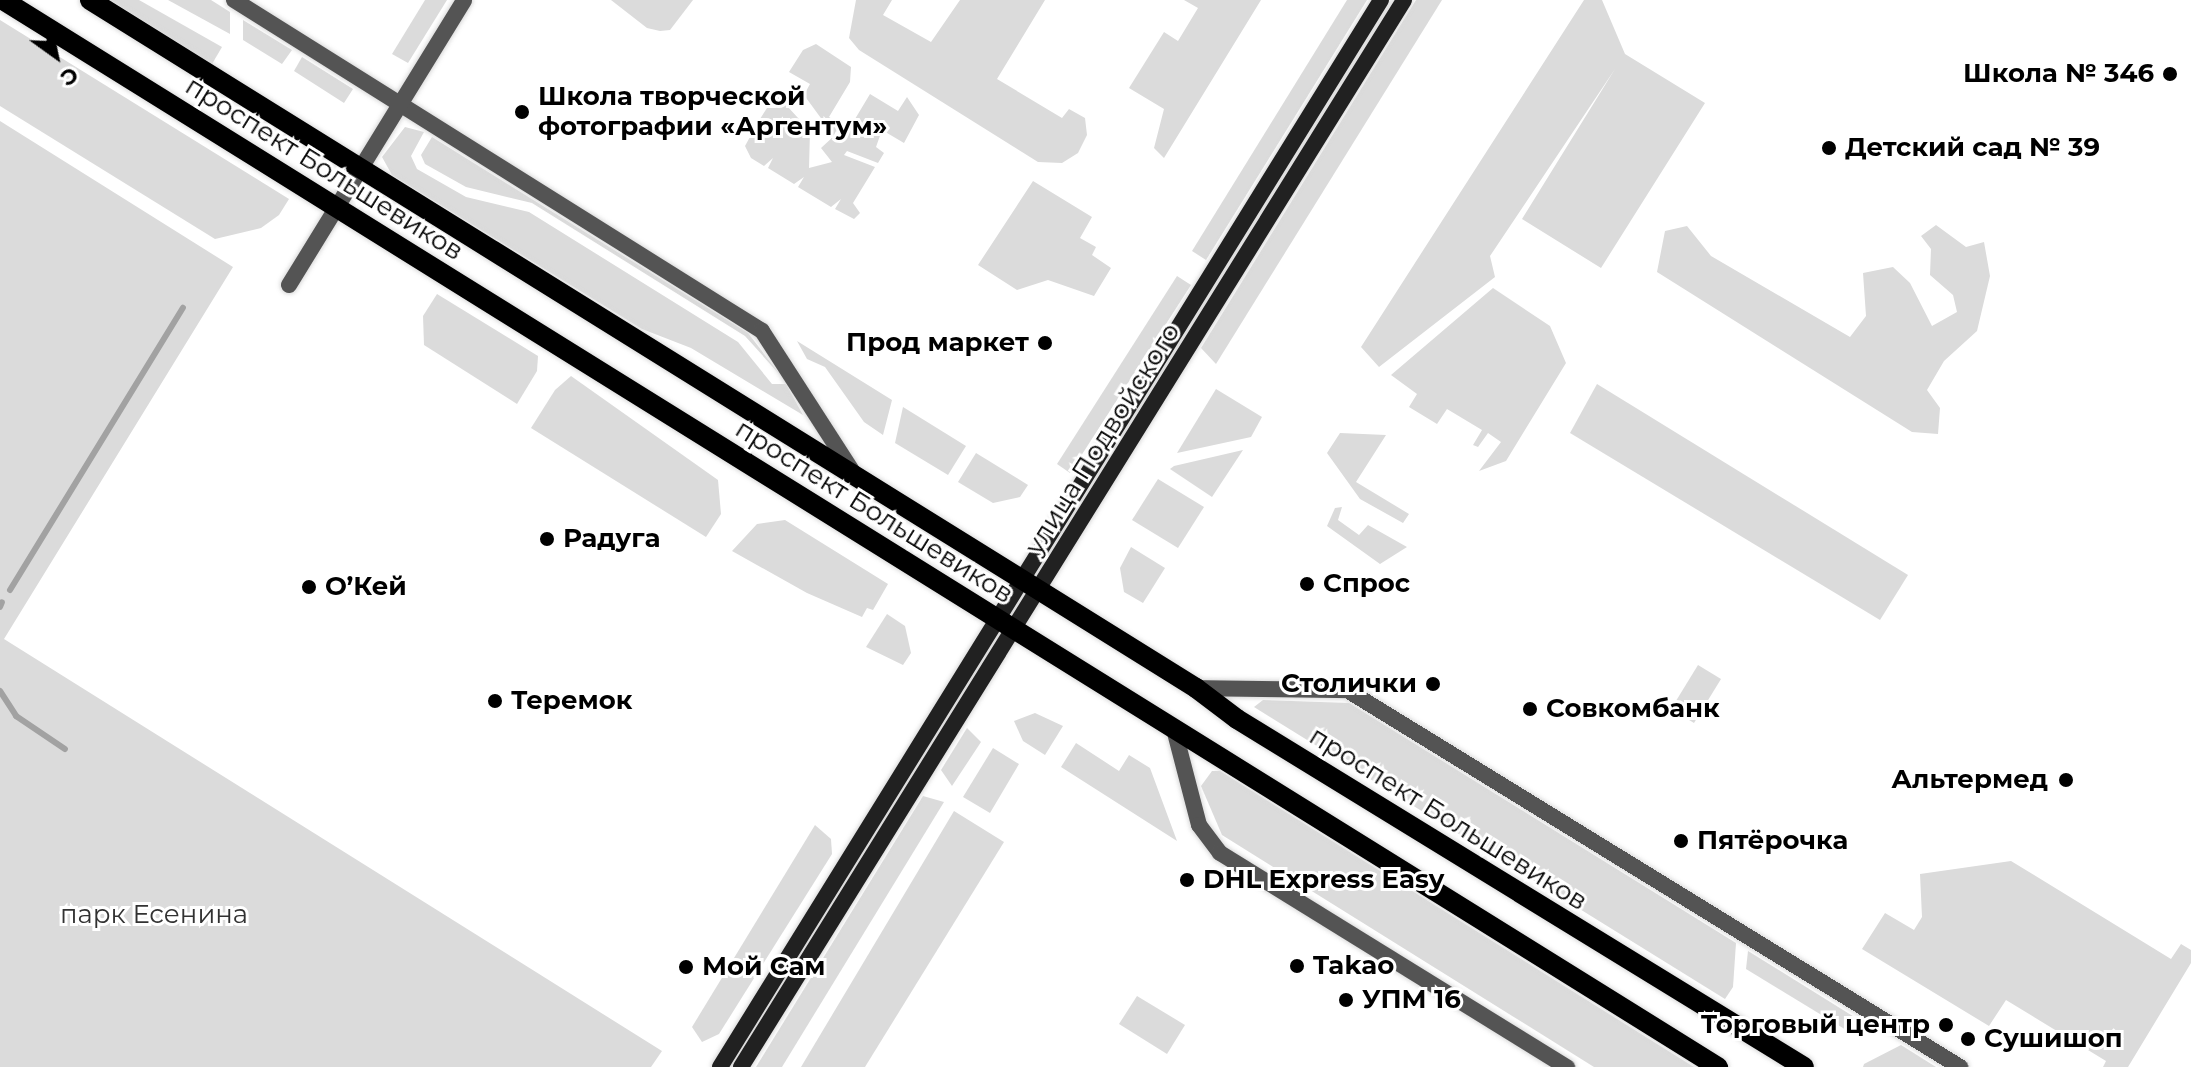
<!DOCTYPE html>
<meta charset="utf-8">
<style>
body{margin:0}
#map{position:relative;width:2191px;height:1067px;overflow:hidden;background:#fff;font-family:Montserrat,sans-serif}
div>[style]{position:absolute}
.green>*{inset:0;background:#dbdbdb}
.stream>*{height:6px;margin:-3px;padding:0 3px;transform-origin:3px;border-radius:3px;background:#a2a2a2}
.roads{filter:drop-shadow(0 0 2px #dbdbdb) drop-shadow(0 0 2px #dbdbdb)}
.street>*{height:16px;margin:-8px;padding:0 8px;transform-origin:8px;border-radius:8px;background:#545454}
.secondary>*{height:16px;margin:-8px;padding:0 8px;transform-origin:8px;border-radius:8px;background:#212121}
.primary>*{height:20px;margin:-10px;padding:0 10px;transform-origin:10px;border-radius:10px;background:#000}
.dots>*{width:22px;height:22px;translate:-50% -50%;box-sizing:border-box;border:4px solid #fff;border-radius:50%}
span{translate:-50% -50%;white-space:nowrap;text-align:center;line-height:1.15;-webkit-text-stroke:6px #fff;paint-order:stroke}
.poi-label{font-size:26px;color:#000;font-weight:700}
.right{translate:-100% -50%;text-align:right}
.left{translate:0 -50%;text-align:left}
.street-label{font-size:26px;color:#000}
.park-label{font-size:26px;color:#323232}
.north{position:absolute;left:16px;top:16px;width:80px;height:80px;-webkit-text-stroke:6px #fff;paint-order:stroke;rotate:147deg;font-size:22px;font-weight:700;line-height:32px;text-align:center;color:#000}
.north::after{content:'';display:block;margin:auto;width:28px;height:36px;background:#000;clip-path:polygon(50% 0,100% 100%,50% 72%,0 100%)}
</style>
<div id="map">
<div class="green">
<div style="clip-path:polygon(110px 0,139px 0,222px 47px,212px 64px)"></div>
<div style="clip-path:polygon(168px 0,211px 0,230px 12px,230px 34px)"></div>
<div style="clip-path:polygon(425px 0,447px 0,408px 63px,392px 54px)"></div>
<div style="clip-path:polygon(611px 0,693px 0,670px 30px,660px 31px,647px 28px)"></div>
<div style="clip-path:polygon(856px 0,892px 0,883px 15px,931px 42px,960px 0,1045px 0,997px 79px,1062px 118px,1069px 109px,1085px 118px,1087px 135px,1078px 153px,1062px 163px,1038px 162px,859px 50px,849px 38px)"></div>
<div style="clip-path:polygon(1184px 0,1261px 0,1164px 158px,1154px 148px,1164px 109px,1129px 88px,1164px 32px,1178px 41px,1198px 8px)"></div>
<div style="clip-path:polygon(1347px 0,1367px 0,1206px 260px,1192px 251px)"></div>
<div style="clip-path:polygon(1416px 0,1442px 0,1216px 364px,1201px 348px)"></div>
<div style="clip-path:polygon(1584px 0,1602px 0,1625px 54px,1705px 103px,1601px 268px,1522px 219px,1615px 69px,1490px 256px,1495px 277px,1379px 367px,1361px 347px)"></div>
<div style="clip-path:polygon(0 20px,289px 199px,279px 215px,261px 228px,215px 239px,0 106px)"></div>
<div style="clip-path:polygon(243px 20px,292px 50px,282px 64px,243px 40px)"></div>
<div style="clip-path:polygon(816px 44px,851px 67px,850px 82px,829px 117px,849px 129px,870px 94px,898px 111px,907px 97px,919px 115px,904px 143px,882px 130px,876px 147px,884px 153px,878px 163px,847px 151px,844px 155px,875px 167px,853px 203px,860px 213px,854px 219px,835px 209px,841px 199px,831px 207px,798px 187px,804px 177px,794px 184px,768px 168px,773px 158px,764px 166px,751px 158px,745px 146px,756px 126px,767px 129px,758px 122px,776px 94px,810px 131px,809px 168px,832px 162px,821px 148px,834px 136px,804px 95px,810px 84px,789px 72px,803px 50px)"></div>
<div style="clip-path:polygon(302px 57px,353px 89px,344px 103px,294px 71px)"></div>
<div style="clip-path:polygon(0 121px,233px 267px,4px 639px,662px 1051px,651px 1067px,0 1067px)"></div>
<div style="clip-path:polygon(405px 127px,424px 132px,411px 156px,417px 169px,466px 197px,529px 212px,738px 342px,772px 384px,786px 384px,803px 415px,691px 348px,642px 329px,392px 175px,382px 157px)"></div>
<div style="clip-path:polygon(432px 137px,748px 333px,781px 376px,745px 336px,532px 203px,466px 187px,425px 164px,421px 155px)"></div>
<div style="clip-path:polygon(1033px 181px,1092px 217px,1080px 238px,1096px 247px,1092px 255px,1111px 268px,1094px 296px,1048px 280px,1017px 290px,978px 265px)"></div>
<div style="clip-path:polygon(1936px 225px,1966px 247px,1984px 242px,1990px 276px,1977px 331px,1944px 361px,1927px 390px,1940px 408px,1938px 434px,1912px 432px,1657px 272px,1665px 231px,1687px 226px,1711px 256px,1850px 337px,1866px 316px,1863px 273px,1893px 267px,1910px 283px,1932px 326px,1957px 312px,1953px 295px,1930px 275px,1931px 249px,1921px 236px)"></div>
<div style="clip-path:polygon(1177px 276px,1191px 285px,1070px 473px,1057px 464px)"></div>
<div style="clip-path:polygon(1493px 288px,1550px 326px,1566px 363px,1506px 461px,1479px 471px,1501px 442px,1488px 433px,1478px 447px,1473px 445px,1482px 430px,1447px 409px,1437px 424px,1409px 407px,1417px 394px,1391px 375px)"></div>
<div style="clip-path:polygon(437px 294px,538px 356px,537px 371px,517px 404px,424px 345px,423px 316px)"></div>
<div style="clip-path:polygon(797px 341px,892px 400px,883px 435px,864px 422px,825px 367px,807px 359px)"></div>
<div style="clip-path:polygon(571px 376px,718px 480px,721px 514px,706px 537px,531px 428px,555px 390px)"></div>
<div style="clip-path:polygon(1597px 384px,1908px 575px,1880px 620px,1570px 433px)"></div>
<div style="clip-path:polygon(1216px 389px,1262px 417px,1251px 437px,1177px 453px)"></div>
<div style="clip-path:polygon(903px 407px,966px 446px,948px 475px,895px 443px)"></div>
<div style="clip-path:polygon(1340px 433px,1386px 435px,1356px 482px,1409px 514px,1403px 523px,1360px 499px,1327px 453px)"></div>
<div style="clip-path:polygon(1243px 450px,1212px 497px,1170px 469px,1174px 466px)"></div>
<div style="clip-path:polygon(976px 453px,1028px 485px,1020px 497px,993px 503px,958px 482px)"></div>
<div style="clip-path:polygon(1158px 479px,1204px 507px,1178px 548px,1132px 520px)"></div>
<div style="clip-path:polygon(1342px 507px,1338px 520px,1359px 535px,1368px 525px,1407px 547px,1380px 564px,1327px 526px,1335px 508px)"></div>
<div style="clip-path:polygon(785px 520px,888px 584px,873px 610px,867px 608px,862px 617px,807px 593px,732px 551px,757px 524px)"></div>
<div style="clip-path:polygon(1131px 547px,1165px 568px,1143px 603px,1124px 592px,1120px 568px)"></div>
<div style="clip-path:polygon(887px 614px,905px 626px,911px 653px,903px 665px,866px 647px)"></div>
<div style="clip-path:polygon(1698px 665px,1721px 679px,1694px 723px,1671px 709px)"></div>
<div style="clip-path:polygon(1263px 700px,1349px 703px,1736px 943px,1733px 987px,1725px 999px,1254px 707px)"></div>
<div style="clip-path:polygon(1035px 713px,1063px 726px,1045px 755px,1023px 741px,1014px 721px)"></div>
<div style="clip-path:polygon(967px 728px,981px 742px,952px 786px,941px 770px)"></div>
<div style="clip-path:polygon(1076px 743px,1119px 771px,1129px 755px,1150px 768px,1177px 841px,1061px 767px)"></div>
<div style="clip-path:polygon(993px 748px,1019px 764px,990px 813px,963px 797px)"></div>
<div style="clip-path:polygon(1212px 771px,1220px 771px,1694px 1067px,1594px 1067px,1222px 835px,1201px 786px)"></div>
<div style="clip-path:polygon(923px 796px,944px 802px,782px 1067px,756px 1067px)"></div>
<div style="clip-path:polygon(954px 811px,1004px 842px,865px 1067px,801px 1067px)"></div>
<div style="clip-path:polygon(815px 825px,831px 839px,832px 854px,719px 1034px,702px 1042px,692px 1027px)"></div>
<div style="clip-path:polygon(2011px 861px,2171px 959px,2181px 944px,2191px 950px,2191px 963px,2128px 1067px,2103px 1067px,2106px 1061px,2006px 1000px,1989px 1026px,1862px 949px,1885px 913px,1914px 930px,1922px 917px,1920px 874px)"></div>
<div style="clip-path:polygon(1748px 951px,1864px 1023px,1856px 1036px,1746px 969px)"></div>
<div style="clip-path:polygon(1137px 996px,1185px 1025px,1167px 1054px,1119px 1024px)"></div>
<div style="clip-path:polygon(1901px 1045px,1936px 1067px,1863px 1067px,1864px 1064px)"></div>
</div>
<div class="stream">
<div style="left:10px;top:590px;width:331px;rotate:-58.5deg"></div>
<div style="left:0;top:607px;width:5px;rotate:-68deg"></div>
<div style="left:0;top:691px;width:30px;rotate:57deg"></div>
<div style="left:16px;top:716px;width:59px;rotate:34deg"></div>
</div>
<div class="roads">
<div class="street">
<div style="left:234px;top:0;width:623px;rotate:32.08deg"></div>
<div style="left:762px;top:331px;width:170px;rotate:57.2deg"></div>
<div style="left:289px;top:285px;width:334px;rotate:-58.4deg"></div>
<div style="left:1196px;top:688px;width:151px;rotate:0.8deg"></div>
<div style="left:1347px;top:690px;width:720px;rotate:31.59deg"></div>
<div style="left:1174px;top:729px;width:99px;rotate:75.4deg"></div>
<div style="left:1199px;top:825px;width:35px;rotate:53deg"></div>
<div style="left:1220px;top:853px;width:408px;rotate:31.7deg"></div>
</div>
<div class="secondary">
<div style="left:720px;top:1067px;width:1255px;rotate:-58.22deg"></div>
<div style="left:741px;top:1067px;width:1256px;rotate:-58.14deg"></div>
</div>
<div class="primary">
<div style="left:3px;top:0;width:2020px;rotate:31.89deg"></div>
<div style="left:90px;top:0;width:1303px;rotate:31.88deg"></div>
<div style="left:1196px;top:688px;width:51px;rotate:37.1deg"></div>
<div style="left:1237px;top:719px;width:665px;rotate:31.54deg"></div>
</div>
</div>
<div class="dots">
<div style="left:2170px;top:74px;background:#000"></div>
<div style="left:522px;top:112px;background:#000"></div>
<div style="left:1829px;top:148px;background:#000"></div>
<div style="left:1045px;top:343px;background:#000"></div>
<div style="left:547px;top:539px;background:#000"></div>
<div style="left:1307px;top:584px;background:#000"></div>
<div style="left:309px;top:587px;background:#000"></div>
<div style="left:1433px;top:684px;background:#000"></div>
<div style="left:495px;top:701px;background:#000"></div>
<div style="left:1530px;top:709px;background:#000"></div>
<div style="left:2066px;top:780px;background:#000"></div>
<div style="left:1681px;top:841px;background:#000"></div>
<div style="left:1187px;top:880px;background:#000"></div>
<div style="left:1297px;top:966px;background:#000"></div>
<div style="left:686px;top:967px;background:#000"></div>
<div style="left:1346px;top:1000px;background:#000"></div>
<div style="left:1946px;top:1025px;background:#000"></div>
<div style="left:1968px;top:1039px;background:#000"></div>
</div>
<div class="poi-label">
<span class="right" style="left:2154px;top:74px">Школа № 346</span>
<span class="left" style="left:538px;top:112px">Школа творческой<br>фотографии «Аргентум»</span>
<span class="left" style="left:1845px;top:148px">Детский сад № 39</span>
<span class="right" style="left:1029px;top:343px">Прод маркет</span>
<span class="left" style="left:563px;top:539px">Радуга</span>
<span class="left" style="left:1323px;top:584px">Спрос</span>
<span class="left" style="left:325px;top:587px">О’Кей</span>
<span class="right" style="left:1417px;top:684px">Столички</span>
<span class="left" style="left:511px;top:701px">Теремок</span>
<span class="left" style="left:1546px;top:709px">Совкомбанк</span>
<span class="right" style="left:2048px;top:780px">Альтермед</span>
<span class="left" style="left:1697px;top:841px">Пятёрочка</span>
<span class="left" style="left:1203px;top:880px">DHL Express Easy</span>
<span class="left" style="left:1313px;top:966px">Takao</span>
<span class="left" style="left:702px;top:967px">Мой Сам</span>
<span class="left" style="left:1362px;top:1000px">УПМ 16</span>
<span class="right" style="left:1930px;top:1025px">Торговый центр</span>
<span class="left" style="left:1984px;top:1039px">Сушишоп</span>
</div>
<div class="street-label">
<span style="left:324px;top:169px;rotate:32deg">проспект Большевиков</span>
<span style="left:1103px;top:439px;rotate:-58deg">улица Подвойского</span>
<span style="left:874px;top:512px;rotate:32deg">проспект Большевиков</span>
<span style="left:1448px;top:819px;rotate:32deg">проспект Большевиков</span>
</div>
<div class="park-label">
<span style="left:154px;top:915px">парк Есенина</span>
</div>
<div class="north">С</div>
</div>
